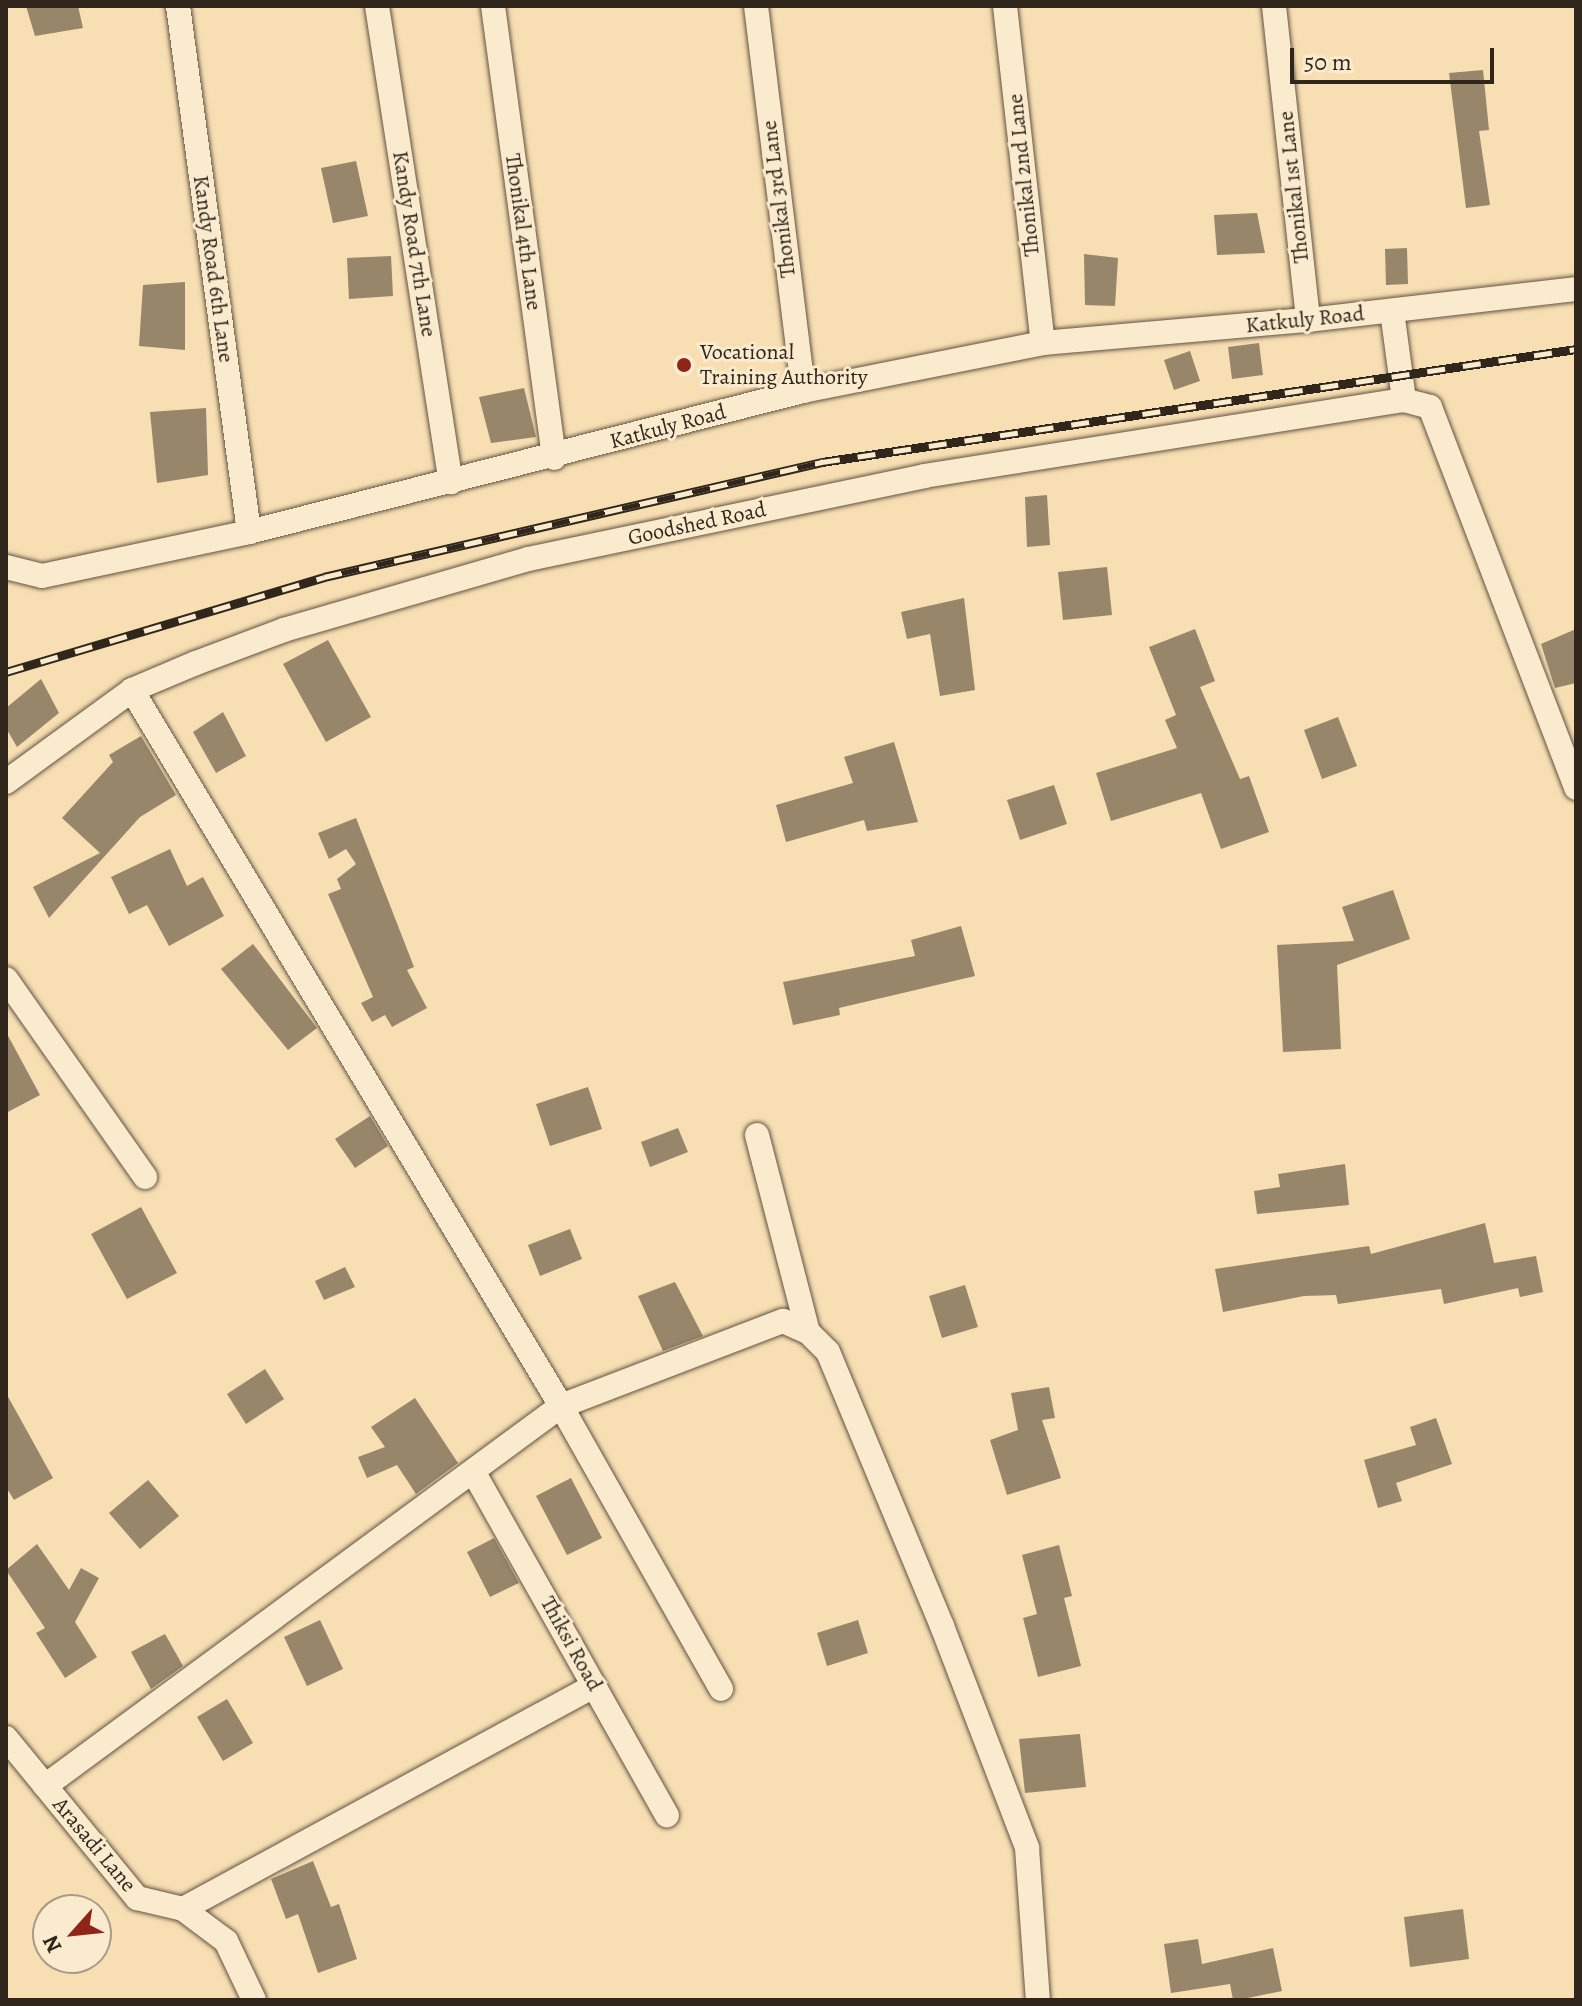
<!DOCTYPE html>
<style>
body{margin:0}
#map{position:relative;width:1582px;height:2006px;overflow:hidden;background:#f7deb3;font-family:Alegreya,serif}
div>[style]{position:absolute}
.building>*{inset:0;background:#97866a}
.roads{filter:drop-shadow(0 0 2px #625441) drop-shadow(0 0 2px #625441)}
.street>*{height:24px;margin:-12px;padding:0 12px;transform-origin:12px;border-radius:12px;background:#faeace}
.rail>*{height:9px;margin-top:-4.5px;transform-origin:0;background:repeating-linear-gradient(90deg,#faeace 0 18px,#30261b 0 36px);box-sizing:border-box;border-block:2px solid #30261b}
.dots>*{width:22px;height:22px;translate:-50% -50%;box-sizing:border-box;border:4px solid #faeace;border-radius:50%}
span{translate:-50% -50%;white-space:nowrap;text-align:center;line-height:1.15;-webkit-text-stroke:6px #faeace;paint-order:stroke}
.street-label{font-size:22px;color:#30261b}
.poi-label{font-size:22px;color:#30261b}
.left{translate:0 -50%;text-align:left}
.frame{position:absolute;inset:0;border:8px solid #30261b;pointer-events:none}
.north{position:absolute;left:32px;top:1894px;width:80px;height:80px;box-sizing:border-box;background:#faeace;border:2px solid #a99c86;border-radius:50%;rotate:243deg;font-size:22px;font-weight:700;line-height:32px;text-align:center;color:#30261b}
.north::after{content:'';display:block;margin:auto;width:28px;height:36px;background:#8f2418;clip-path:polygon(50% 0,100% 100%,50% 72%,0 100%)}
.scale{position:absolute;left:1290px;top:48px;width:204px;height:36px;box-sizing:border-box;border:4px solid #30261b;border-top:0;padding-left:10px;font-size:24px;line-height:28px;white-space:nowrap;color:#30261b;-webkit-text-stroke:6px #faeace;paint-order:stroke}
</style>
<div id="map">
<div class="building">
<div style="clip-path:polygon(26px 6px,78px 6px,83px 28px,35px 36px)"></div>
<div style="clip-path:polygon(1483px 70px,1489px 130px,1479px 131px,1490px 205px,1466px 208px,1449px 73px)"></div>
<div style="clip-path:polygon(356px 161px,368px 216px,333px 223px,321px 168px)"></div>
<div style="clip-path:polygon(1257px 213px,1265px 253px,1217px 255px,1214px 215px)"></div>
<div style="clip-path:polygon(1407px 248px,1408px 284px,1386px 285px,1385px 249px)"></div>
<div style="clip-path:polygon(1084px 254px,1118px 258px,1115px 306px,1085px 305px)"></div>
<div style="clip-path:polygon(391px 256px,393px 296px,349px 299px,347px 258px)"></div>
<div style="clip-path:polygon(185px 282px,185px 350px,139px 346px,143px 285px)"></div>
<div style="clip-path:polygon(1259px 343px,1263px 375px,1232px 379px,1228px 347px)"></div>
<div style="clip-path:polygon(1190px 351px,1200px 381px,1174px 390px,1164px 360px)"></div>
<div style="clip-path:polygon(524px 388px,536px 437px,491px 443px,479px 397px)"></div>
<div style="clip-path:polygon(206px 408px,208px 475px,157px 483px,150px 412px)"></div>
<div style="clip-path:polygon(1047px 495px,1050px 545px,1027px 547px,1025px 497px)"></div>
<div style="clip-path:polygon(1107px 567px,1112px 615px,1063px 620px,1058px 572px)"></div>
<div style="clip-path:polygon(964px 598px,975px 690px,940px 696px,930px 634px,907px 639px,901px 612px)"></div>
<div style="clip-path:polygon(1195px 629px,1215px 681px,1200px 687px,1240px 779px,1249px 776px,1269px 832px,1221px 849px,1201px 793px,1111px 821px,1096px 773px,1177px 748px,1165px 720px,1176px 715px,1149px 647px)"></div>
<div style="clip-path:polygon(1576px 629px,1576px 683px,1555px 688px,1541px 644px)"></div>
<div style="clip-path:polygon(328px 640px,371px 717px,326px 742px,283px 664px)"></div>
<div style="clip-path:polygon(41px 679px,59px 713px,17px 747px,6px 728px,6px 708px)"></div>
<div style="clip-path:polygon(223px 712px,246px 756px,216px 773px,193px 732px)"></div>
<div style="clip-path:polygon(1338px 717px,1357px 766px,1322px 779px,1304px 730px)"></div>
<div style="clip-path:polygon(141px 736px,176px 795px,140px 817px,49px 918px,33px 887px,100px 853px,62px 818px,113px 762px,109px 755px)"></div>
<div style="clip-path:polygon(894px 742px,918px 822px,867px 831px,864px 820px,786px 842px,776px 805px,853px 783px,844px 757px)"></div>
<div style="clip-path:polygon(1054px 785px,1067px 824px,1020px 840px,1007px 800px)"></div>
<div style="clip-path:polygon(356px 818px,414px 967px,407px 970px,427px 1008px,392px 1027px,385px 1015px,372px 1022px,361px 1003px,373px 997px,328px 894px,341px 889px,337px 879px,356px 864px,346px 849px,329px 859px,318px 833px)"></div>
<div style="clip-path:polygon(170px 849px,187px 886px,203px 877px,224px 916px,169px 946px,147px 905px,129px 914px,111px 877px)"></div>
<div style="clip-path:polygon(1393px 890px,1410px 939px,1337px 965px,1341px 1049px,1283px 1052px,1277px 945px,1354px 941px,1342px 907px)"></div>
<div style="clip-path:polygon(961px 926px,975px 976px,839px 1008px,840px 1015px,793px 1025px,783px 982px,915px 956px,911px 940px)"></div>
<div style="clip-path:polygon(253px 944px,317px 1028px,288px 1050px,221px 969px)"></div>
<div style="clip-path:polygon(6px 1032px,40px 1095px,6px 1113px)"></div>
<div style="clip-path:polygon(588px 1087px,602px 1129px,550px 1146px,536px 1104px)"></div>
<div style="clip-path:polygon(370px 1116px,388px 1146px,355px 1168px,335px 1139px)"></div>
<div style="clip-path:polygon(678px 1128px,688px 1152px,650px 1167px,641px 1142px)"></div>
<div style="clip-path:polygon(1345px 1164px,1349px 1205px,1257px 1214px,1254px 1191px,1280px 1187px,1278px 1174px)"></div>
<div style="clip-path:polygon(141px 1207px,177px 1273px,127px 1299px,91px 1234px)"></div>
<div style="clip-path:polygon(1485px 1223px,1494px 1263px,1536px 1256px,1543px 1292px,1520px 1297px,1518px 1288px,1444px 1304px,1441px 1289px,1338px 1304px,1336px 1295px,1304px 1296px,1223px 1312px,1215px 1269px,1369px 1246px,1371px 1254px)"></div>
<div style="clip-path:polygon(570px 1229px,582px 1259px,540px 1276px,528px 1245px)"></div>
<div style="clip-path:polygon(345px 1267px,355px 1287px,324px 1300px,315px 1281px)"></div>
<div style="clip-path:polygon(675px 1282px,703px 1336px,663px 1351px,638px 1296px)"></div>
<div style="clip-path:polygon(965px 1285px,978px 1327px,942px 1338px,929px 1296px)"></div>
<div style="clip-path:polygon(265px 1369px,284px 1399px,246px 1424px,227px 1394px)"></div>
<div style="clip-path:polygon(1049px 1387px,1055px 1418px,1042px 1420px,1061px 1478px,1007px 1495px,990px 1440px,1018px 1430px,1011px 1393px)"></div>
<div style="clip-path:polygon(6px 1393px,53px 1478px,14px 1500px,6px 1487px)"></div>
<div style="clip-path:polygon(415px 1398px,458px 1463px,416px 1494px,397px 1465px,367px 1478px,358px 1457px,385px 1447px,371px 1427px)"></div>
<div style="clip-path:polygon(1436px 1418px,1452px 1464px,1396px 1483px,1402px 1501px,1378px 1508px,1364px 1460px,1416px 1445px,1410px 1427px)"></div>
<div style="clip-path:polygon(571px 1478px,602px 1538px,567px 1555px,536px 1496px)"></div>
<div style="clip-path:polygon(148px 1480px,179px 1516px,140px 1549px,109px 1513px)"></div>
<div style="clip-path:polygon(494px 1538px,519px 1583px,490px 1597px,467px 1552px)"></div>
<div style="clip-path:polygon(37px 1544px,69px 1590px,81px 1568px,99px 1578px,75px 1622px,97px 1657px,65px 1678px,36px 1633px,45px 1628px,6px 1570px)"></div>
<div style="clip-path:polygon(1059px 1545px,1072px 1596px,1064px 1598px,1081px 1666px,1038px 1677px,1023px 1618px,1037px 1614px,1022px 1555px)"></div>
<div style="clip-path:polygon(320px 1620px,343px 1669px,307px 1686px,284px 1637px)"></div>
<div style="clip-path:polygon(858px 1620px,868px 1653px,827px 1666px,817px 1633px)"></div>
<div style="clip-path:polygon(165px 1634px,183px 1666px,151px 1689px,131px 1652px)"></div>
<div style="clip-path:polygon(227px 1699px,253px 1743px,223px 1761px,197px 1717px)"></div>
<div style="clip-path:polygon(1080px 1734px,1086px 1787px,1025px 1793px,1019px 1739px)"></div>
<div style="clip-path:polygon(313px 1861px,331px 1907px,339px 1904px,357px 1959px,318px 1973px,298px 1914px,286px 1919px,271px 1879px)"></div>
<div style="clip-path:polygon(1463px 1909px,1469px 1959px,1410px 1967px,1404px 1917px)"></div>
<div style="clip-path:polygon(1198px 1939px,1202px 1964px,1273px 1948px,1282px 1991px,1238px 2000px,1233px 2000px,1230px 1984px,1171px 1993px,1164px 1944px)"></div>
</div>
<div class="roads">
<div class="street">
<div style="left:178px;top:6px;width:531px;rotate:82.31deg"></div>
<div style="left:377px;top:6px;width:482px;rotate:81.2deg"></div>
<div style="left:493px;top:6px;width:456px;rotate:82.3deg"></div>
<div style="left:756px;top:6px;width:388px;rotate:83deg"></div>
<div style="left:1005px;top:6px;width:339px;rotate:83.6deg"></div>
<div style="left:1274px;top:6px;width:316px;rotate:83.8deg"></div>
<div style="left:1392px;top:311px;width:90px;rotate:82.3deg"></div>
<div style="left:6px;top:567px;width:37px;rotate:14deg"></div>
<div style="left:42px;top:576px;width:212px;rotate:-12deg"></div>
<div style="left:249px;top:532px;width:572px;rotate:-14.28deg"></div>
<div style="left:803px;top:391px;width:245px;rotate:-11.3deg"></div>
<div style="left:1043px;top:343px;width:266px;rotate:-5deg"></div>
<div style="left:1308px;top:320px;width:270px;rotate:-6.6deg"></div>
<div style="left:132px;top:690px;width:835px;rotate:59.07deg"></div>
<div style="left:561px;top:1406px;width:325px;rotate:60.5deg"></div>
<div style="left:6px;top:782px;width:156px;rotate:-36.1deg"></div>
<div style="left:132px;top:690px;width:69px;rotate:-22.9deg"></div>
<div style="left:196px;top:663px;width:94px;rotate:-20.6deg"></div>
<div style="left:284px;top:630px;width:254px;rotate:-16.2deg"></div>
<div style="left:528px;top:559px;width:405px;rotate:-11.8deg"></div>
<div style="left:924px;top:476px;width:486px;rotate:-9deg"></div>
<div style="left:1404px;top:400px;width:27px;rotate:15deg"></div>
<div style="left:1430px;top:407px;width:408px;rotate:69deg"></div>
<div style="left:6px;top:979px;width:242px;rotate:54.9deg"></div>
<div style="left:757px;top:1135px;width:203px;rotate:75.5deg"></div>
<div style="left:474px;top:1473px;width:393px;rotate:60.6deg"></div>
<div style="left:6px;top:1738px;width:207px;rotate:50.7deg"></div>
<div style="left:137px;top:1898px;width:47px;rotate:13.4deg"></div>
<div style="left:183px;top:1909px;width:54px;rotate:36.7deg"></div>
<div style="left:226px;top:1941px;width:65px;rotate:64.6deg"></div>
<div style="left:45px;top:1786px;width:641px;rotate:-36.37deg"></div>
<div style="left:561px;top:1406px;width:238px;rotate:-21deg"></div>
<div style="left:783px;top:1321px;width:27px;rotate:24deg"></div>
<div style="left:808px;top:1332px;width:28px;rotate:45deg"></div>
<div style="left:828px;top:1352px;width:297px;rotate:67.4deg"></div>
<div style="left:942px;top:1626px;width:238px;rotate:69deg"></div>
<div style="left:1027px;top:1848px;width:152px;rotate:85.9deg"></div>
<div style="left:183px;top:1909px;width:468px;rotate:-28.5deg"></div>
</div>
</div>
<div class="rail">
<div style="left:6px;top:672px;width:332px;rotate:-16.6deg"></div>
<div style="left:324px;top:577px;width:511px;rotate:-13deg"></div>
<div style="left:822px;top:462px;width:762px;rotate:-8.52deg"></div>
</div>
<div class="dots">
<div style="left:684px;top:365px;background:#8f2418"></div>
</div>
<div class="street-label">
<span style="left:1024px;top:175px;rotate:-96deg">Thonikal 2nd Lane</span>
<span style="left:1294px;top:187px;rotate:-96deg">Thonikal 1st Lane</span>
<span style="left:779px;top:199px;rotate:-97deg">Thonikal 3rd Lane</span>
<span style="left:523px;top:232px;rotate:82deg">Thonikal 4th Lane</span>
<span style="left:414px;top:244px;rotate:81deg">Kandy Road 7th Lane</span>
<span style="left:213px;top:269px;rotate:82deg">Kandy Road 6th Lane</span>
<span style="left:1305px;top:320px;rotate:-6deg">Katkuly Road</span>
<span style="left:668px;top:427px;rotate:-15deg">Katkuly Road</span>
<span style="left:697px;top:524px;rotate:-12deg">Goodshed Road</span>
<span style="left:571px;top:1644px;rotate:61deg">Thiksi Road</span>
<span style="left:94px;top:1845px;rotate:50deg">Arasadi Lane</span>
</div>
<div class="poi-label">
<span class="left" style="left:700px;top:365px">Vocational<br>Training Authority</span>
</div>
<div class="frame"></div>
<div class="north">N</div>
<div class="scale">50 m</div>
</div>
